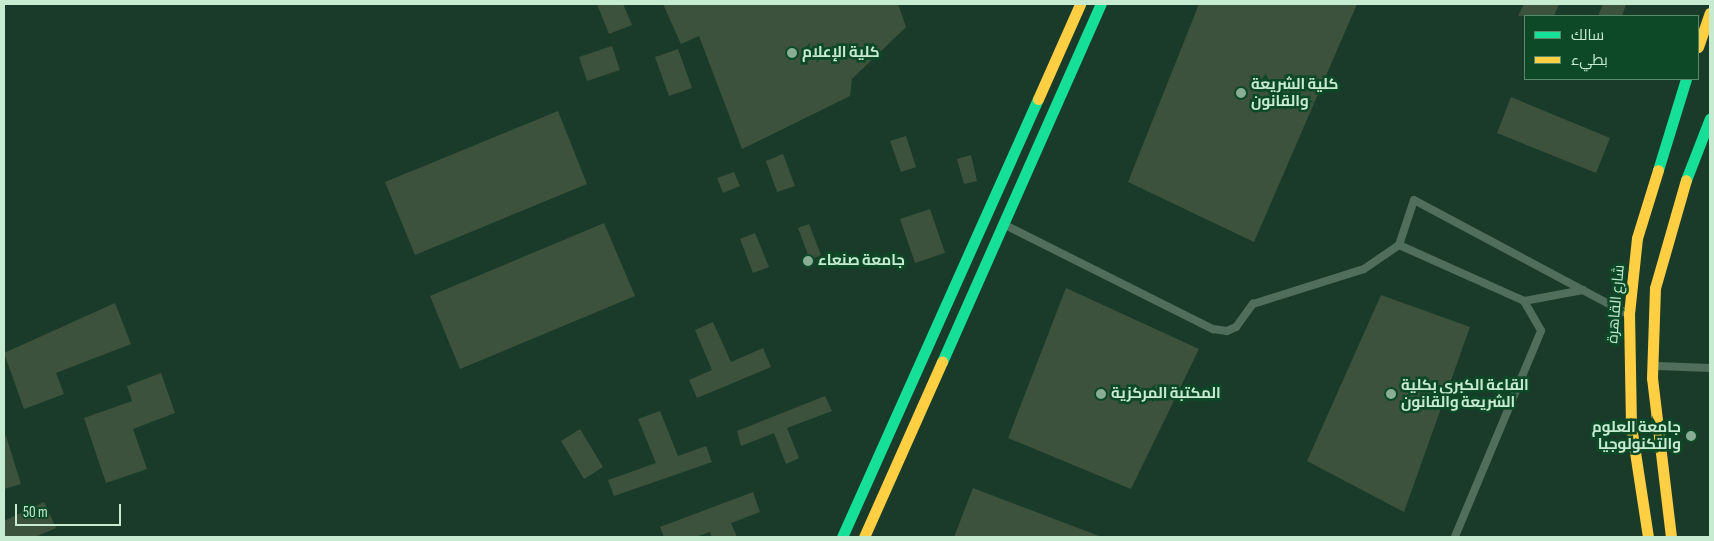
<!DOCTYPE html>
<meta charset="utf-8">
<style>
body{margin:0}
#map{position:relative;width:1714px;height:541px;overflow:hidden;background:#1a3b29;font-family:"Sofia Sans Condensed",Cairo,sans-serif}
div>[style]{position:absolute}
.building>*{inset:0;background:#3c523d}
.lane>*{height:8px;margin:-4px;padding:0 4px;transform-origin:4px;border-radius:4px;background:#516d5b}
.fast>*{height:11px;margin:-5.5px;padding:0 5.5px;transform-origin:5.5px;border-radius:5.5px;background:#16e098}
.slow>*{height:11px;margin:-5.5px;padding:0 5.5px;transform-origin:5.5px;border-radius:5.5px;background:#ffcf43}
.dots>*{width:14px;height:14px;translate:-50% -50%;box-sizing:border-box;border:2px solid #0d4927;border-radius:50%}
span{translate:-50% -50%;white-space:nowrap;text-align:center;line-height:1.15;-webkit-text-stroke:5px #0d4927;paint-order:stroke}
.poi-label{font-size:15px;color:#c7ebd0;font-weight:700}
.left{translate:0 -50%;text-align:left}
.right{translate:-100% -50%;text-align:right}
.street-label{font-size:15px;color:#c7ebd0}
.frame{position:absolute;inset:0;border:5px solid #c7ebd0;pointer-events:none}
.legend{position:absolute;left:1524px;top:15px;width:175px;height:65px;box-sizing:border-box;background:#0d4927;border:1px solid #578a6b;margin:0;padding:6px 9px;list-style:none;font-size:15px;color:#c7ebd0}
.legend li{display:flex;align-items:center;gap:10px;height:25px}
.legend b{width:25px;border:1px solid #578a6b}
.scale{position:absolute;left:15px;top:504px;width:106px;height:22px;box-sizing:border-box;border:2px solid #c7ebd0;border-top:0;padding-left:6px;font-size:15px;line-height:18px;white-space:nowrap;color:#c7ebd0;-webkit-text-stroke:4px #0d4927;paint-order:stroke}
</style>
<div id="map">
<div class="building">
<div style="clip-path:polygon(597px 4px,623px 4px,632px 25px,609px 34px)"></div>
<div style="clip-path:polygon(663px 4px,898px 4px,906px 27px,852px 79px,850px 96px,742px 149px,699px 36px,681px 44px)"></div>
<div style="clip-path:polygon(1199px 4px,1357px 4px,1254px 242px,1128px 182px)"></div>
<div style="clip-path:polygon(1524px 4px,1559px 4px,1554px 16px,1518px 16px)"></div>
<div style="clip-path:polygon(1603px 4px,1626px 4px,1622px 16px,1598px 16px)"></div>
<div style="clip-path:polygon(612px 46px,620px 70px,587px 81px,579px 57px)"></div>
<div style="clip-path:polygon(678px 49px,692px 88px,669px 96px,655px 57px)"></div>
<div style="clip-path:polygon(1511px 97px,1610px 138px,1596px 173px,1497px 133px)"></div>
<div style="clip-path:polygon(558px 111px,587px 184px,415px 255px,385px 182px)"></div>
<div style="clip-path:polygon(906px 136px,916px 167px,901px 172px,890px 141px)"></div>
<div style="clip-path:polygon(783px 154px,795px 186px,777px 192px,766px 161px)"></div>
<div style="clip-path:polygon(971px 155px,977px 181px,964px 184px,957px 159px)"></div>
<div style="clip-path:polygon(734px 172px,740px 186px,723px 193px,717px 178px)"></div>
<div style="clip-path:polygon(930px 209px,945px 253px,915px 263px,900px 219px)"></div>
<div style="clip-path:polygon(604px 223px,635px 296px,460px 369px,430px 296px)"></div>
<div style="clip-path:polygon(809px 224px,821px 255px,810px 260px,798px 228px)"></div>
<div style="clip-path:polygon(755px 233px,769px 267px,753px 273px,740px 239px)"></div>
<div style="clip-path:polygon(1066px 288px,1199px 349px,1131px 489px,1008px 438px)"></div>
<div style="clip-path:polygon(1381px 295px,1470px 327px,1404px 512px,1307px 461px)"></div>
<div style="clip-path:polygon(115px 303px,131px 344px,56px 373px,64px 394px,24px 409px,4px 353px)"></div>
<div style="clip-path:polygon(713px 322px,731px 362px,763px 348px,771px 367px,697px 398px,689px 380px,712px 370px,695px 330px)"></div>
<div style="clip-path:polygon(161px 373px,175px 413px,133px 429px,147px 469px,106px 483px,84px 418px,132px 401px,127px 386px)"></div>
<div style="clip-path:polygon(825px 396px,832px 411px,787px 428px,799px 458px,786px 464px,774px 433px,741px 446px,737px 431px)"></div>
<div style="clip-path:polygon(660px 411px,678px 456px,706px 446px,712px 462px,614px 496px,608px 480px,656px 463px,638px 419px)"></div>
<div style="clip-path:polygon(580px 429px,603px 467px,584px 479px,561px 441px)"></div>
<div style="clip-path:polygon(6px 436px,21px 484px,4px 489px,4px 437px)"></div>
<div style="clip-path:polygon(973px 488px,1099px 536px,1099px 537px,954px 537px)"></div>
<div style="clip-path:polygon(753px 492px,760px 512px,731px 523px,737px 537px,712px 537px,710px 532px,695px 537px,664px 537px,660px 527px)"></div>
<div style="clip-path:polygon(44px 502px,56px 528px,35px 537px,4px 537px,4px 521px)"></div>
</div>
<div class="lane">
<div style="left:1005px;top:225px;width:233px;rotate:26.6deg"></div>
<div style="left:1213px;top:329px;width:14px;rotate:8deg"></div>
<div style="left:1227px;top:331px;width:10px;rotate:-24deg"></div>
<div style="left:1236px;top:327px;width:29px;rotate:-54deg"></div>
<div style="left:1253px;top:304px;width:116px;rotate:-17.5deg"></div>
<div style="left:1364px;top:269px;width:42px;rotate:-34.4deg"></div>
<div style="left:1399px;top:245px;width:47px;rotate:-71.6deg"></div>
<div style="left:1414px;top:200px;width:240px;rotate:28.1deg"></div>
<div style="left:1399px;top:245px;width:137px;rotate:24.1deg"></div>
<div style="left:1524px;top:301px;width:34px;rotate:60deg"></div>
<div style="left:1541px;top:331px;width:223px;rotate:112.7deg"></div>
<div style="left:1524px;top:301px;width:60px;rotate:-10.6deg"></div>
<div style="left:1657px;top:366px;width:53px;rotate:2.2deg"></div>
</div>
<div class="fast">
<div style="left:1658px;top:170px;width:95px;rotate:-72.9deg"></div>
<div style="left:1686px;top:180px;width:66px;rotate:-68.8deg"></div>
<div style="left:942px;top:362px;width:392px;rotate:-66.1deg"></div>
<div style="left:842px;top:537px;width:480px;rotate:-65.9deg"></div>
</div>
<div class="slow">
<div style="left:1698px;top:47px;width:36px;rotate:-71deg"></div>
<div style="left:1038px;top:99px;width:104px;rotate:-66.1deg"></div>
<div style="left:864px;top:537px;width:192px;rotate:-66deg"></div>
<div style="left:1648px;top:537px;width:112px;rotate:-98.7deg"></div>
<div style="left:1631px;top:426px;width:112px;rotate:-91deg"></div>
<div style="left:1629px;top:314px;width:76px;rotate:-84deg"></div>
<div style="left:1637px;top:238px;width:71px;rotate:-72.8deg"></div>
<div style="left:1671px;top:537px;width:160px;rotate:-96.8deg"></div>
<div style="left:1652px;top:378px;width:90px;rotate:-88.1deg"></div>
<div style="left:1655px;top:288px;width:112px;rotate:-74deg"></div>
</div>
<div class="dots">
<div style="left:792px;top:53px;background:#8aad96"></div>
<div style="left:1241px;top:93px;background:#8aad96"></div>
<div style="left:808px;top:261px;background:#8aad96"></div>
<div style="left:1101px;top:394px;background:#8aad96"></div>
<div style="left:1391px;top:394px;background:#8aad96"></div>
<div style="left:1691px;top:436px;background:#8aad96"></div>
</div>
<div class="poi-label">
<span class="left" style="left:802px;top:53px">كلية الإعلام</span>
<span class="left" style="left:1251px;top:93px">كلية الشريعة<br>والقانون</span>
<span class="left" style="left:818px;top:261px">جامعة صنعاء</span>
<span class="left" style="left:1401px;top:394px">القاعة الكبرى بكلية<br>الشريعة والقانون</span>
<span class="left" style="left:1111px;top:394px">المكتبة المركزية</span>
<span class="right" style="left:1681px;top:436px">جامعة العلوم<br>والتكنولوجيا</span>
</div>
<div class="street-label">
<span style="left:1616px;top:304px;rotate:-85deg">شارع القاهرة</span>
</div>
<div class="frame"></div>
<ul class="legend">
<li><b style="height:6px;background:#16e098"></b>سالك</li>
<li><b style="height:6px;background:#ffcf43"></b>بطيء</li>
</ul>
<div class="scale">50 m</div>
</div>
